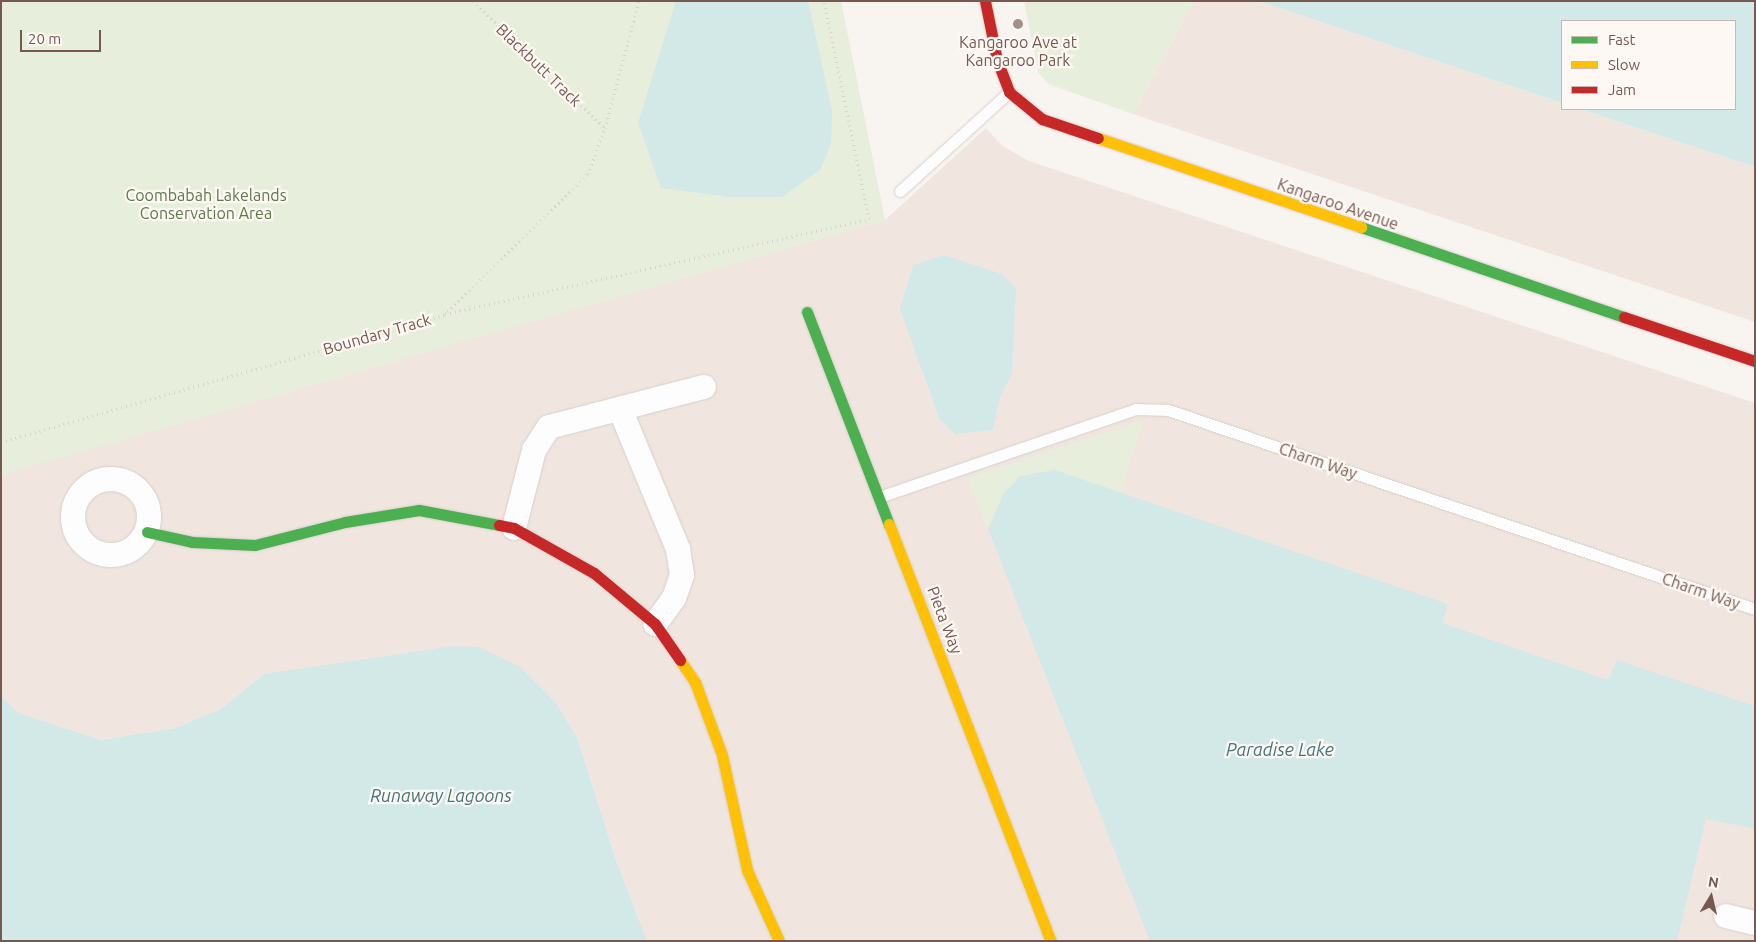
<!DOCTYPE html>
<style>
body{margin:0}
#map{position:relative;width:1756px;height:942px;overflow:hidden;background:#f8f4f0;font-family:Ubuntu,sans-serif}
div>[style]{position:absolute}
.residential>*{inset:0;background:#f0e6df}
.green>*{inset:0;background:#e8eedc}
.water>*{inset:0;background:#d2e9e8}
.path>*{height:3px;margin-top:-1.5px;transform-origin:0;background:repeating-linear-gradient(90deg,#dad2d1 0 1px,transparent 0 5px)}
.roads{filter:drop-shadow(0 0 1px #d7d0cc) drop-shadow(0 0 1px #d7d0cc)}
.lane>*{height:11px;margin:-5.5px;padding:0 5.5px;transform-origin:5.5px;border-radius:5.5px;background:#fefdfd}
.street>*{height:24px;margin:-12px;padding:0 12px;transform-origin:12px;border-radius:12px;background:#fefdfd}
.street>.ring{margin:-12px;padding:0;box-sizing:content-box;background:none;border:24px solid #fefdfd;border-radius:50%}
.fast>*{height:11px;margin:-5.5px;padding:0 5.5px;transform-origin:5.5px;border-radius:5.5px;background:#4caf50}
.slow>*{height:11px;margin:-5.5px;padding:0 5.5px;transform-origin:5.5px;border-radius:5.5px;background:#ffc107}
.jam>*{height:11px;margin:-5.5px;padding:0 5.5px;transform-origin:5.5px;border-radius:5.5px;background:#c62828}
.dots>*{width:14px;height:14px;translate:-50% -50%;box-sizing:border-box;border:2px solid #fef8f4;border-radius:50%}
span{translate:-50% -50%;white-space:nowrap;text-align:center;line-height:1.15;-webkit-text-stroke:4.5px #fef8f4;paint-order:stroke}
.poi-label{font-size:16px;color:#765951}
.street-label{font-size:16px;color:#765951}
.park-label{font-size:16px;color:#5e7a49}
.water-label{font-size:18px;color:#457778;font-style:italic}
.frame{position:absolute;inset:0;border:2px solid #765951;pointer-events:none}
.legend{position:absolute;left:1561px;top:20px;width:175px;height:90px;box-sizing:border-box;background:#fef8f4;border:1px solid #c8b8b3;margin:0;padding:6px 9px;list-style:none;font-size:15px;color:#765951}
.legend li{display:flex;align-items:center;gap:10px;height:25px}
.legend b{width:25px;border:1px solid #c8b8b3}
.north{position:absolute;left:1686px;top:872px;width:50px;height:50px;-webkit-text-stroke:4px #fef8f4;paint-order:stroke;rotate:9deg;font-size:14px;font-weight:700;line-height:20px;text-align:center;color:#765951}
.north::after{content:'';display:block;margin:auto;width:18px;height:22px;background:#765951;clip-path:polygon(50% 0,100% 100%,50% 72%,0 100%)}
.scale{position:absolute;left:20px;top:30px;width:81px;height:22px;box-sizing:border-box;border:2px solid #765951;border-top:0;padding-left:6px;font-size:15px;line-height:18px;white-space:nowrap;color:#765951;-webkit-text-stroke:4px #fef8f4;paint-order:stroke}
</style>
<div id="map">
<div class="residential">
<div style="clip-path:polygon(1194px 1px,1259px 1px,1562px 103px,1562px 109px,1580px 109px,1755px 167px,1755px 322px,1133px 114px)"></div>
<div style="clip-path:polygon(986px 128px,1001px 145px,1029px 161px,1755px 403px,1755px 941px,647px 941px,616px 860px,577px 737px,556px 703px,264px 674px,221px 709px,175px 728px,101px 740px,19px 713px,1px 697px,1px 474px,885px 220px)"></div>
</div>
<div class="green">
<div style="clip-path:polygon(1px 1px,841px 1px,885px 220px,1px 475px)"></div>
<div style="clip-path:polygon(1024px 1px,1194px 1px,1133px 114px,1048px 84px,1038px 72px)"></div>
<div style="clip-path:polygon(1144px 420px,1120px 493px,1055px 470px,1004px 493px,988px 529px,967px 478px)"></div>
</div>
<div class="water">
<div style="clip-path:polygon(676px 1px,808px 1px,832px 110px,831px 144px,820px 170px,782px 197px,728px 197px,661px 188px,638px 123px)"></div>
<div style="clip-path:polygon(1259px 1px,1755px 1px,1755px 167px,1580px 109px,1735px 109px,1735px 21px,1562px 21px,1562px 103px)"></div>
<div style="clip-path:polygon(944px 255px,1002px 274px,1016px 288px,1012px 373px,1000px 397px,993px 430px,955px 434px,940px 420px,900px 309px,913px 265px)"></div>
<div style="clip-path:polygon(1055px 470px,1448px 604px,1442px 623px,1608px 680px,1617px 660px,1755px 706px,1755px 829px,1706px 819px,1677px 941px,1150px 941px,988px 529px,1004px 493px,1020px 476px)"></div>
<div style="clip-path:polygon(454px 646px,479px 647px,520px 667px,556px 703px,577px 737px,616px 860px,647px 941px,1px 941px,1px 697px,19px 713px,101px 740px,175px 728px,221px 709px,264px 674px)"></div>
</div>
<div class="path">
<div style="left:473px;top:1px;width:183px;rotate:43.9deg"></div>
<div style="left:445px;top:314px;width:435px;rotate:-12.6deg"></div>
<div style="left:869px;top:219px;width:223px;rotate:-101.7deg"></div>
<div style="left:1px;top:442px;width:461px;rotate:-16deg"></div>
<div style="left:444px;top:315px;width:202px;rotate:-44.4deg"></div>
<div style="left:588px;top:174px;width:49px;rotate:-69.7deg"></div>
<div style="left:605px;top:128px;width:131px;rotate:-75deg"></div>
</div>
<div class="roads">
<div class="lane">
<div style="left:900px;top:191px;width:147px;rotate:-42.2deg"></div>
<div style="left:879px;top:497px;width:272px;rotate:-18.9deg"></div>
<div style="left:1136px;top:409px;width:32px;rotate:2deg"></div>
<div style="left:1168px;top:410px;width:620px;rotate:18.73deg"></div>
</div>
<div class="street">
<div style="left:620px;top:409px;width:152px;rotate:67.5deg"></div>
<div style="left:678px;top:549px;width:26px;rotate:81deg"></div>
<div style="left:682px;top:575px;width:24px;rotate:109deg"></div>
<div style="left:674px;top:598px;width:32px;rotate:126deg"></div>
<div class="ring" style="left:73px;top:479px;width:52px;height:52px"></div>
<div style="left:514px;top:528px;width:81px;rotate:-75.6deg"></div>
<div style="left:534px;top:450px;width:27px;rotate:-57deg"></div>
<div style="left:549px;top:427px;width:160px;rotate:-14.5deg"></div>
<div style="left:1726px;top:916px;width:30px;rotate:14deg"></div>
</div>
<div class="fast">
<div style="left:1361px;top:227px;width:278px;rotate:18.9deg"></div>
<div style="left:807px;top:312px;width:227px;rotate:68.9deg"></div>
<div style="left:147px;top:532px;width:46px;rotate:12.5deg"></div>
<div style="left:192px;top:542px;width:63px;rotate:2.7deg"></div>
<div style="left:255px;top:545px;width:93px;rotate:-14.3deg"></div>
<div style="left:345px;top:522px;width:75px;rotate:-9.2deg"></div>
<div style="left:419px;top:510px;width:81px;rotate:10.6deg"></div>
</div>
<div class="slow">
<div style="left:1098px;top:138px;width:278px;rotate:18.7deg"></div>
<div style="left:889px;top:524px;width:447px;rotate:68.8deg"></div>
<div style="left:680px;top:660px;width:27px;rotate:56deg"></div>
<div style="left:695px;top:682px;width:78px;rotate:69.7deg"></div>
<div style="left:722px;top:755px;width:118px;rotate:77.7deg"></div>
<div style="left:747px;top:870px;width:78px;rotate:65.7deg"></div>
</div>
<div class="jam">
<div style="left:985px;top:1px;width:60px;rotate:78.5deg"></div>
<div style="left:997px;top:60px;width:34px;rotate:69deg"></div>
<div style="left:1009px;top:92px;width:43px;rotate:39.3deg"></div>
<div style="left:1042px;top:119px;width:59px;rotate:18.7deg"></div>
<div style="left:1624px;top:317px;width:138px;rotate:18.6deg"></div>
<div style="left:499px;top:525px;width:15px;rotate:11deg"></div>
<div style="left:514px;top:528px;width:92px;rotate:29.4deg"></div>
<div style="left:594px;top:573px;width:80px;rotate:39.9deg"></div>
<div style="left:655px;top:624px;width:44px;rotate:55.2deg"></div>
</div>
</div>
<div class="dots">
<div style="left:1018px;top:24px;background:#a48f89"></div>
</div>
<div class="poi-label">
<span style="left:1018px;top:51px">Kangaroo Ave at<br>Kangaroo Park</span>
</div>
<div class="street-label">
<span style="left:539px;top:65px;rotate:44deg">Blackbutt Track</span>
<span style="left:1338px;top:204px;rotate:19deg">Kangaroo Avenue</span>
<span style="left:377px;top:334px;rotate:-16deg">Boundary Track</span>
<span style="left:1318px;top:461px;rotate:19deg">Charm Way</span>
<span style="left:1701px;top:591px;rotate:19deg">Charm Way</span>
<span style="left:945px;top:620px;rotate:69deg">Pieta Way</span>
</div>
<div class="park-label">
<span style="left:206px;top:204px">Coombabah Lakelands<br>Conservation Area</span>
</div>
<div class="water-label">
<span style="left:1280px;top:749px">Paradise Lake</span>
<span style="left:441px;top:795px">Runaway Lagoons</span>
</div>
<div class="frame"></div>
<ul class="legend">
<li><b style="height:6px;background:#4caf50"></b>Fast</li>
<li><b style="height:6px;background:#ffc107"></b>Slow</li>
<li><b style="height:6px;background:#c62828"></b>Jam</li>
</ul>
<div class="north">N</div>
<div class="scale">20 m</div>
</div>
